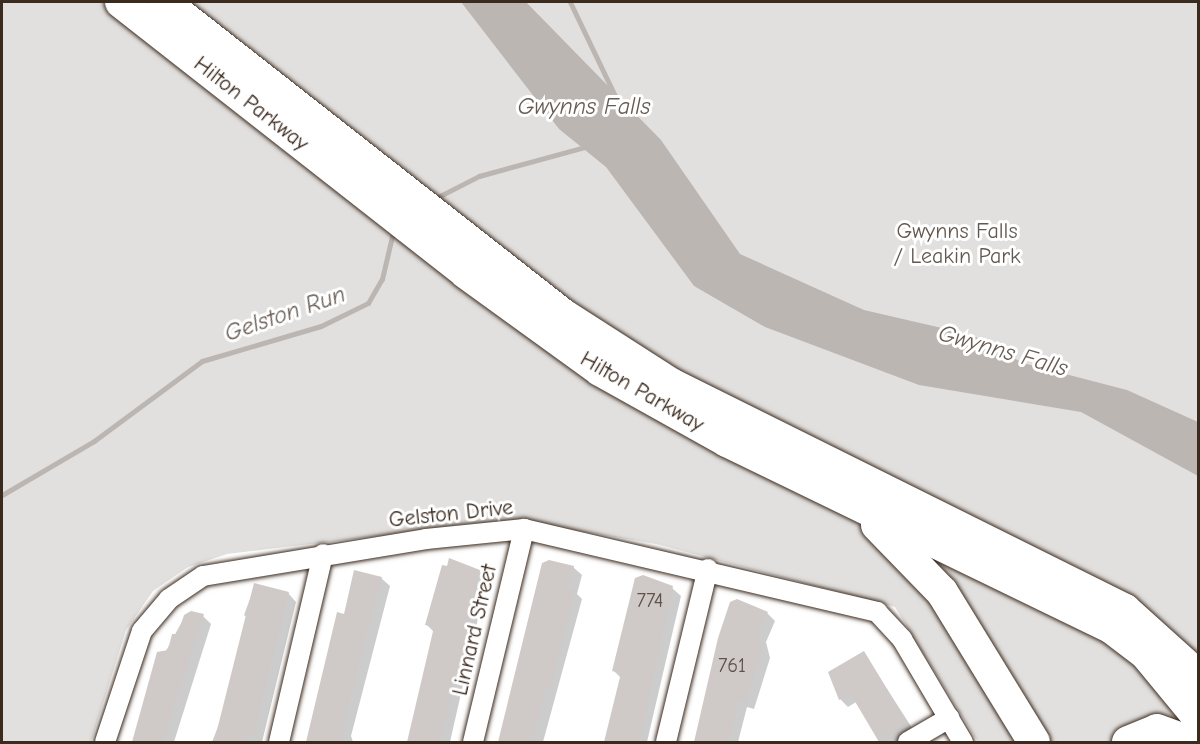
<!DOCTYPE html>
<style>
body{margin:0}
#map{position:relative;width:1200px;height:744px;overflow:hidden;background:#fff;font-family:"Comic Neue",sans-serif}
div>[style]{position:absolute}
.green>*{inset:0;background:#e2e0de}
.water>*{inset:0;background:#bcb6b3}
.shadow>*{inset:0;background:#0003}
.stream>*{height:5px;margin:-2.5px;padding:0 2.5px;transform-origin:2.5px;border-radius:2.5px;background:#bcb6b3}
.building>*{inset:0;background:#cfcac7}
.roads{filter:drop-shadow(0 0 2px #3b2a1e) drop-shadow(0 0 2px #3b2a1e)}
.street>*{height:20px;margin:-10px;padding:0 10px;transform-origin:10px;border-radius:10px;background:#fff}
.primary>*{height:32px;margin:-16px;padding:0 16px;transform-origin:16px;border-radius:16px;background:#fff}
span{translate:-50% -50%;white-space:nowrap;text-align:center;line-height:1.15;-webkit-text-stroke:6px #fff;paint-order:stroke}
.number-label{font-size:20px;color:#605248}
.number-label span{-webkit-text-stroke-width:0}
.street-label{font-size:22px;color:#3b2a1e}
.park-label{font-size:22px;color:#65584e}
.water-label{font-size:24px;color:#685b52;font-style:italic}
.frame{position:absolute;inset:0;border:3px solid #3b2a1e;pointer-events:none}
</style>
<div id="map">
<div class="green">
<div style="clip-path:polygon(2px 2px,104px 2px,527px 334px,863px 526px,915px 572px,1024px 742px,978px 742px,895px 607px,656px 544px,514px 520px,227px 554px,188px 567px,153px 591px,126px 630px,91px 742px,2px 742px)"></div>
<div style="clip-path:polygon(183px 2px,1198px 2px,1198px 445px,1194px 473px,1198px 476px,1198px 654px,1151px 614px,717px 394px,608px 331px)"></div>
<div style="clip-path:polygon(926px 553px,1090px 626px,1147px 670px,1192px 733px,1116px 742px,1043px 742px)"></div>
</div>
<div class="water">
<div style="clip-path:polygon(461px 2px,526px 2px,661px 140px,740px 254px,864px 310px,972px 335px,1023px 363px,1127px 390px,1198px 422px,1198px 476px,1081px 412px,919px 385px,765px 327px,694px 286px,606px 167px,559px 129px)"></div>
</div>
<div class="shadow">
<div style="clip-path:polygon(544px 564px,573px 567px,582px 575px,577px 594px,582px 599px,543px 742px,500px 742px)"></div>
<div style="clip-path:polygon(479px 571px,487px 579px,450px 742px,408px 742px,434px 632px,427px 625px)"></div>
<div style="clip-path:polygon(381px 578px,390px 586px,351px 736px,353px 742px,307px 742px,338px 614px,345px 616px)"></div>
<div style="clip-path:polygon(255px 585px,288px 593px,296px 602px,262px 742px,212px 742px,231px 694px,250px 620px,244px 615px)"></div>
<div style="clip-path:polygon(672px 588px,681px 596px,647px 742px,606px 742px,621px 678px,614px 671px)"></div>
<div style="clip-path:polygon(767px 613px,775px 621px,766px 642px,770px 658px,754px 709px,747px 707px,738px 742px,695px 742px,719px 639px)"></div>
<div style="clip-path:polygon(185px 616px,203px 616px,211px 624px,174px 742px,134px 742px,149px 682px)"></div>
<div style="clip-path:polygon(864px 653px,914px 731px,898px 742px,881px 742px,856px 702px,848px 707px,840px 699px)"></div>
</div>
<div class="stream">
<div style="left:570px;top:2px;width:106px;rotate:64.4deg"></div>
<div style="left:432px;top:200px;width:53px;rotate:-27.1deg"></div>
<div style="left:479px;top:176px;width:114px;rotate:-15.3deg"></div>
<div style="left:2px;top:495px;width:107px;rotate:-30.4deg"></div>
<div style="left:94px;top:441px;width:134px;rotate:-36.5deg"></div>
<div style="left:202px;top:361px;width:124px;rotate:-16.4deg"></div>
<div style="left:321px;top:326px;width:52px;rotate:-26.1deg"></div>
<div style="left:368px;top:303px;width:28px;rotate:-60deg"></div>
<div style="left:382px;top:279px;width:52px;rotate:-76.8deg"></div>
</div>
<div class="building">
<div style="clip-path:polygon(449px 558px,480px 570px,464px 643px,440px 742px,407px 742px,434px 627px,425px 625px,442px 565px,447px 566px)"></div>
<div style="clip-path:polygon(549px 560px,574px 566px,569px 588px,575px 589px,551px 688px,546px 687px,532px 742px,498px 742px,542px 563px)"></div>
<div style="clip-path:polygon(354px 570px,382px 577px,342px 729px,344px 742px,306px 742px,337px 612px,344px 614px)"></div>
<div style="clip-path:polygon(643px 575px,673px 586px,639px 742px,604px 742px,621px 673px,612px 671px,635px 578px)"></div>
<div style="clip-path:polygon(254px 583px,289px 592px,253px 736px,248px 734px,245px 742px,214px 742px)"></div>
<div style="clip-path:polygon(737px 599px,768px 612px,758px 633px,762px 649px,746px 702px,739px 700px,729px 742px,694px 742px,718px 638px,730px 602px)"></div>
<div style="clip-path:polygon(191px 611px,204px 614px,163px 742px,132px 742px,157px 652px,168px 650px,172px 634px,178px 634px,184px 615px)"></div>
<div style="clip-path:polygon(864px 651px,907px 722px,879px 742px,850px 693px,839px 700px,828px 672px)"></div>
</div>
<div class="roads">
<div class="street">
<div style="left:105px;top:742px;width:117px;rotate:-71.6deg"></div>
<div style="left:142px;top:631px;width:42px;rotate:-49.8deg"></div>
<div style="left:169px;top:599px;width:41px;rotate:-34.1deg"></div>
<div style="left:203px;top:576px;width:226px;rotate:-9.4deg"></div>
<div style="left:426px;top:539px;width:99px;rotate:-5.8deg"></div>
<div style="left:524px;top:529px;width:363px;rotate:13.2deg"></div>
<div style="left:877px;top:612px;width:37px;rotate:47deg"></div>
<div style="left:902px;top:639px;width:120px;rotate:59.4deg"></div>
<div style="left:279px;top:742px;width:193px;rotate:-76.8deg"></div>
<div style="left:473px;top:742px;width:219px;rotate:-76.5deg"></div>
<div style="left:666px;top:742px;width:178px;rotate:-76.4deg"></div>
<div style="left:908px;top:742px;width:48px;rotate:-30.3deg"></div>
</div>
<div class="primary">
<div style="left:121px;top:2px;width:439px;rotate:38.1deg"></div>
<div style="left:466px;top:273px;width:165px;rotate:35.9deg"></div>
<div style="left:600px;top:370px;width:145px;rotate:29.2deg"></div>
<div style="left:727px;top:441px;width:428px;rotate:25.9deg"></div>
<div style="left:1112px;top:628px;width:43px;rotate:37.4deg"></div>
<div style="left:1146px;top:654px;width:82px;rotate:50.5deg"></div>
<div style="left:164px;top:2px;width:506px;rotate:38.09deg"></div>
<div style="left:562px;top:314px;width:130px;rotate:32.7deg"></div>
<div style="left:671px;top:384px;width:507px;rotate:26.46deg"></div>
<div style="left:1125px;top:610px;width:98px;rotate:42.1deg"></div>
<div style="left:877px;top:525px;width:93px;rotate:45.9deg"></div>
<div style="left:942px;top:592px;width:176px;rotate:58.5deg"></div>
<div style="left:1128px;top:742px;width:31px;rotate:-22deg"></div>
<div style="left:1157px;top:730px;width:35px;rotate:20deg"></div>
</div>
</div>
<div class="number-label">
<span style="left:650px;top:600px">774</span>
<span style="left:732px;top:665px">761</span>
</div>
<div class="street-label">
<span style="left:251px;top:104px;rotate:38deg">Hilton Parkway</span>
<span style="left:642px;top:392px;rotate:30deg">Hilton Parkway</span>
<span style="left:451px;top:514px;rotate:-6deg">Gelston Drive</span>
<span style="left:475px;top:630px;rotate:-77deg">Linnard Street</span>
</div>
<div class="park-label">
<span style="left:957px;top:244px">Gwynns Falls<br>/ Leakin Park</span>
</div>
<div class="water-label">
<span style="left:584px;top:107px">Gwynns Falls</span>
<span style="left:285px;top:314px;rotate:-19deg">Gelston Run</span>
<span style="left:1003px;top:351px;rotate:16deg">Gwynns Falls</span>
</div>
<div class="frame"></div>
</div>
